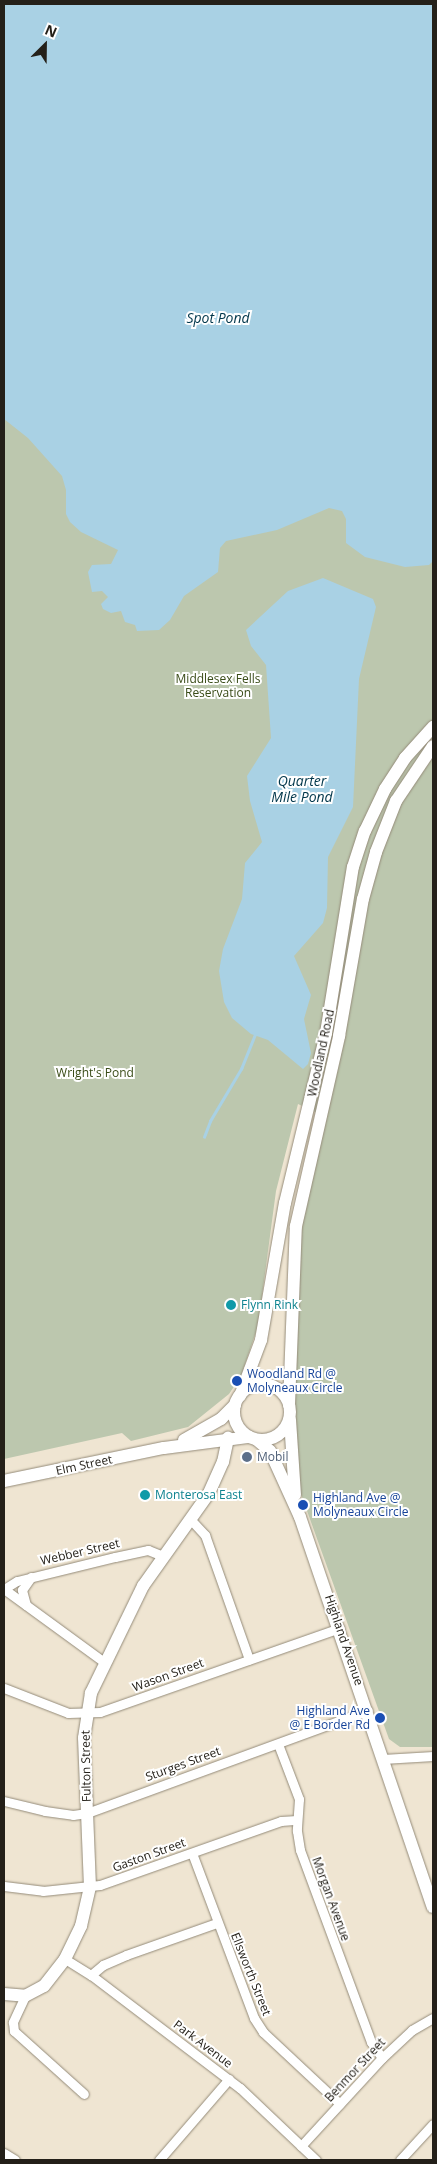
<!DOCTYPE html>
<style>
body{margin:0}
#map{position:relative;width:437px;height:2164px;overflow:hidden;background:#efe5d2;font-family:"Open Sans",sans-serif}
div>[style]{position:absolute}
.green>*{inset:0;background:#bcc7ae}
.water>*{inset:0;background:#a9d1e4}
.stream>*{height:2.5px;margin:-1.25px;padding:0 1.25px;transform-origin:1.25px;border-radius:1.25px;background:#a9d1e4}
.roads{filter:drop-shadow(0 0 1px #948b79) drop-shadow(0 0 1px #948b79)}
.street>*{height:9px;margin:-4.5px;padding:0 4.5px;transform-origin:4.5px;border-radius:4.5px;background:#fff}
.secondary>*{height:12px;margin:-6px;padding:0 6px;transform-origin:6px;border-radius:6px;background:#fff}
.secondary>.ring{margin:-6px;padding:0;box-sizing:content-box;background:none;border:12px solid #fff;border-radius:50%}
.dots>*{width:14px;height:14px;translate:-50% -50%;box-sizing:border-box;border:2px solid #fff;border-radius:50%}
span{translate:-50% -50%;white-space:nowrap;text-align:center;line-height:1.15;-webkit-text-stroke:4px #fff;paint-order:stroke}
.park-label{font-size:12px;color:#394b17}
.street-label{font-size:12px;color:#242019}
.culture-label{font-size:12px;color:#0d838f}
.left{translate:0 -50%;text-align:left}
.transit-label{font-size:12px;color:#164399}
.right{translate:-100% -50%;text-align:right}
.service-label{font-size:12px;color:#4e5e75}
.water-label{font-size:14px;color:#00364a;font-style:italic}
.frame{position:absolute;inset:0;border:5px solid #242019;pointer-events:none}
.north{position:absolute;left:20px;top:20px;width:50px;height:50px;-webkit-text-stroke:4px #fff;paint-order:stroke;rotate:23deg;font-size:14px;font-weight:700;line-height:20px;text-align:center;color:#242019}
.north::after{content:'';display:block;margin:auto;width:18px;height:22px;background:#242019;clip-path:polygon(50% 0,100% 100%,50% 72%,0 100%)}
</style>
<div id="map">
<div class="green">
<div style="clip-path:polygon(4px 4px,433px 4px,433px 1747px,400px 1747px,389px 1739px,297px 1483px,294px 1443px,298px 1268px,303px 1219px,326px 1117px,298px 1104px,276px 1191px,258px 1326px,241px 1376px,229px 1394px,188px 1427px,131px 1441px,122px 1433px,4px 1459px)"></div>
</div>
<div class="water">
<div style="clip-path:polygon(4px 4px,433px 4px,433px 561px,429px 565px,405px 567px,365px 557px,346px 543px,346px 519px,342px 511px,329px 508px,277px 530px,226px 541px,220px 548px,218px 572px,184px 596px,170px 620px,159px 630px,137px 631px,135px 625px,125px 622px,121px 611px,111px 613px,103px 609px,101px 604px,108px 597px,102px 591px,92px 592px,88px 572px,92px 565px,111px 564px,118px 550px,81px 532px,70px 522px,66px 514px,66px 490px,62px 476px,28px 438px,4px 419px)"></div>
<div style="clip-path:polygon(323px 578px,373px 599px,376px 607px,359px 679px,353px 807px,328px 857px,327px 908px,323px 923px,294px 956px,311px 995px,304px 1019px,311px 1053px,308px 1064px,303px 1069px,268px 1040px,251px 1034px,232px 1018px,224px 1002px,219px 971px,223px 949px,242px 899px,245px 863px,262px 842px,250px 801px,247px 776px,271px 738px,266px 665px,251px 646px,246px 630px,288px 591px)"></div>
</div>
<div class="stream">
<div style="left:204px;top:1137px;width:17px;rotate:-69deg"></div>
<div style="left:210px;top:1121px;width:61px;rotate:-59.2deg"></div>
<div style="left:241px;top:1069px;width:37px;rotate:-68deg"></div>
</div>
<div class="roads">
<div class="street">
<div style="left:191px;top:1520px;width:21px;rotate:47deg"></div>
<div style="left:205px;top:1535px;width:132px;rotate:70.5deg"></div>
<div style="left:4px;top:1589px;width:15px;rotate:-32deg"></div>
<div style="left:17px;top:1581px;width:101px;rotate:-13.8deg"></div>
<div style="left:115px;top:1557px;width:34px;rotate:-12deg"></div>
<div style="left:148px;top:1550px;width:16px;rotate:22deg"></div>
<div style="left:4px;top:1589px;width:124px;rotate:36.1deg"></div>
<div style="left:26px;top:1605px;width:16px;rotate:-105deg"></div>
<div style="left:22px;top:1590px;width:16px;rotate:-55deg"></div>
<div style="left:4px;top:1688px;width:69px;rotate:21.3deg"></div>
<div style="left:68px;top:1713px;width:32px;rotate:-2deg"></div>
<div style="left:100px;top:1712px;width:254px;rotate:-19.3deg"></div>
<div style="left:278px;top:1744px;width:59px;rotate:69.1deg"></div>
<div style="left:299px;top:1799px;width:32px;rotate:94deg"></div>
<div style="left:297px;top:1831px;width:19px;rotate:81deg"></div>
<div style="left:300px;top:1850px;width:205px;rotate:69.7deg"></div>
<div style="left:371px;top:2042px;width:19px;rotate:55deg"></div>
<div style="left:383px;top:1759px;width:50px;rotate:-3.4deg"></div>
<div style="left:4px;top:1801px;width:42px;rotate:13.7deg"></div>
<div style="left:45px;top:1811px;width:28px;rotate:8deg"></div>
<div style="left:73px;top:1815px;width:14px;rotate:-8deg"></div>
<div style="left:87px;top:1813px;width:299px;rotate:-20.1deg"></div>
<div style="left:192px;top:1853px;width:176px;rotate:69.4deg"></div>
<div style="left:254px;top:2018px;width:17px;rotate:57deg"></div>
<div style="left:263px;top:2032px;width:105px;rotate:43.1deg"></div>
<div style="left:4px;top:1886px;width:39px;rotate:7deg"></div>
<div style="left:43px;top:1891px;width:57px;rotate:-6deg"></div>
<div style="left:100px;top:1885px;width:192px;rotate:-19.5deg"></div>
<div style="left:281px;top:1821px;width:16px;rotate:-4deg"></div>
<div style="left:65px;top:1959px;width:31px;rotate:32deg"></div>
<div style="left:91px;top:1975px;width:187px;rotate:37.2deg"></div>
<div style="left:240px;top:2088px;width:105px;rotate:43.5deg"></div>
<div style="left:91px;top:1975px;width:16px;rotate:-40deg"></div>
<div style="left:103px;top:1965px;width:25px;rotate:-23deg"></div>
<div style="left:126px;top:1955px;width:96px;rotate:-19.4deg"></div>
<div style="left:25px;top:1996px;width:29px;rotate:115deg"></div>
<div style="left:13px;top:2022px;width:9px;rotate:84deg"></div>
<div style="left:14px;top:2031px;width:94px;rotate:42deg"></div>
<div style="left:301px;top:2146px;width:120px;rotate:-47.4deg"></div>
<div style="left:382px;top:2058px;width:41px;rotate:-43deg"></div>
<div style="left:412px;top:2030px;width:24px;rotate:-30deg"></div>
<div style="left:4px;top:2153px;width:13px;rotate:32deg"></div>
<div style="left:159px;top:2160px;width:107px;rotate:-49.2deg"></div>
<div style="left:400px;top:2160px;width:49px;rotate:-47.5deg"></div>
</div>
<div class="secondary">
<div class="ring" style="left:234px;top:1384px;width:44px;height:44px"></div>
<div style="left:240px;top:1396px;width:60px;rotate:-69.4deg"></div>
<div style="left:261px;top:1340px;width:139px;rotate:-80.1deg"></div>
<div style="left:285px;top:1203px;width:175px;rotate:-76.4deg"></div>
<div style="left:326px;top:1033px;width:168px;rotate:-80.8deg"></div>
<div style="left:353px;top:867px;width:38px;rotate:-72deg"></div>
<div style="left:365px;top:831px;width:47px;rotate:-64.5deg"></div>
<div style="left:385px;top:789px;width:37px;rotate:-57deg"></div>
<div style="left:405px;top:758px;width:42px;rotate:-47.9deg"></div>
<div style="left:289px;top:1405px;width:179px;rotate:-87.8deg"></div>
<div style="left:296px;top:1226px;width:195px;rotate:-77.2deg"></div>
<div style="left:339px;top:1036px;width:139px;rotate:-80.1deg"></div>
<div style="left:363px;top:899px;width:49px;rotate:-74.5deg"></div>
<div style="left:376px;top:852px;width:55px;rotate:-68.6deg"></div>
<div style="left:396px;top:801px;width:66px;rotate:-56.1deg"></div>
<div style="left:290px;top:1420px;width:75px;rotate:86.2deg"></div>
<div style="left:184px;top:1440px;width:43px;rotate:-29.6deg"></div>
<div style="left:221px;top:1419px;width:20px;rotate:-45deg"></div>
<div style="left:257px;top:1440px;width:17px;rotate:40deg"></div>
<div style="left:270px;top:1451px;width:72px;rotate:65.6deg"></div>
<div style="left:300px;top:1517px;width:412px;rotate:71.2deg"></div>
<div style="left:4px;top:1481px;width:163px;rotate:-11.7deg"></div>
<div style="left:164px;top:1448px;width:86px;rotate:-7.4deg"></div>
<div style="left:4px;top:1994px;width:21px;rotate:5deg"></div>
<div style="left:25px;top:1996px;width:21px;rotate:-28deg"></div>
<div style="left:44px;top:1986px;width:34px;rotate:-52deg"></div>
<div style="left:65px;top:1959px;width:37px;rotate:-64deg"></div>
<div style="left:81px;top:1926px;width:40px;rotate:-77deg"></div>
<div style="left:90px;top:1887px;width:149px;rotate:-92.3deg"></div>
<div style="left:84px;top:1738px;width:46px;rotate:-81.2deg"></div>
<div style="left:91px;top:1693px;width:119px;rotate:-64.1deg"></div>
<div style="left:143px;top:1586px;width:114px;rotate:-54.6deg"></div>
<div style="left:209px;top:1493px;width:34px;rotate:-66deg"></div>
<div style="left:223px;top:1462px;width:25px;rotate:-78deg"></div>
</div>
</div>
<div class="dots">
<div style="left:231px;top:1305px;background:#0f9aa8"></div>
<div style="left:237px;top:1381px;background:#1a4fb4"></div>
<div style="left:247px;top:1457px;background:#5c6f8a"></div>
<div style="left:145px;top:1495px;background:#0f9aa8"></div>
<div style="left:303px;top:1505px;background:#1a4fb4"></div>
<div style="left:380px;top:1718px;background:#1a4fb4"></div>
</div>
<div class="park-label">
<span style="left:218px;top:686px">Middlesex Fells<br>Reservation</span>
<span style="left:95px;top:1073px">Wright's Pond</span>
</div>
<div class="street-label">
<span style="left:321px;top:1053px;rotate:-78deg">Woodland Road</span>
<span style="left:84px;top:1465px;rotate:-12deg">Elm Street</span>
<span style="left:80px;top:1552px;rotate:-13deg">Webber Street</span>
<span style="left:344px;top:1640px;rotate:71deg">Highland Avenue</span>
<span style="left:168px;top:1675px;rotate:-20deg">Wason Street</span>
<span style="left:183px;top:1764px;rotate:-20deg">Sturges Street</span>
<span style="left:86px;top:1766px;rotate:-91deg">Fulton Street</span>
<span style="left:149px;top:1855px;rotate:-20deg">Gaston Street</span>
<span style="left:331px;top:1899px;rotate:70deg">Morgan Avenue</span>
<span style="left:251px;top:1974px;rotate:68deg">Ellsworth Street</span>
<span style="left:203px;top:2044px;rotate:37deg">Park Avenue</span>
<span style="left:355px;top:2070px;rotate:-47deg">Benmor Street</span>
</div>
<div class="culture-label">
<span class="left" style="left:241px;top:1305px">Flynn Rink</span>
<span class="left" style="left:155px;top:1495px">Monterosa East</span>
</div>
<div class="transit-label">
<span class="left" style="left:247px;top:1381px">Woodland Rd @<br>Molyneaux Circle</span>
<span class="left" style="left:313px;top:1505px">Highland Ave @<br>Molyneaux Circle</span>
<span class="right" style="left:370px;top:1718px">Highland Ave<br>@ E Border Rd</span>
</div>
<div class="service-label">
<span class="left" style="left:257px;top:1457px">Mobil</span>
</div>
<div class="water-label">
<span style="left:218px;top:318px">Spot Pond</span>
<span style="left:302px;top:789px">Quarter<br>Mile Pond</span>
</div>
<div class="frame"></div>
<div class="north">N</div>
</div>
